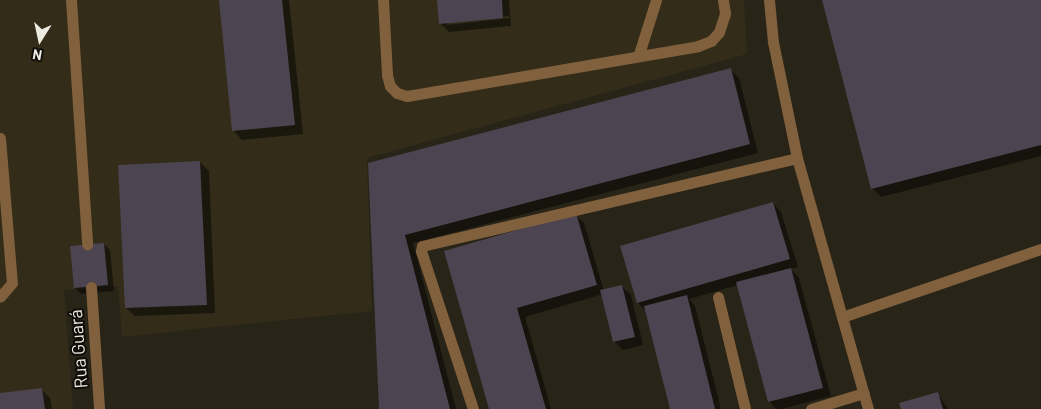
<!DOCTYPE html>
<meta charset="utf-8">
<style>
body{margin:0}
#map{position:relative;width:1041px;height:409px;overflow:hidden;background:#282417;font-family:Barlow,sans-serif}
div>[style]{position:absolute}
.built>*{inset:0;background:#322c19}
.shadow>*{inset:0;background:#0007}
.building>*{inset:0;background:#4c4450}
.service>*{height:11px;margin:-5.5px;padding:0 5.5px;transform-origin:5.5px;border-radius:5.5px;background:#81603d}
span{translate:-50% -50%;white-space:nowrap;text-align:center;line-height:1.15;-webkit-text-stroke:4px #0f0d08;paint-order:stroke}
.street-label{font-size:18px;color:#eeebe3}
.north{position:absolute;left:15px;top:15px;width:50px;height:50px;-webkit-text-stroke:4px #0f0d08;paint-order:stroke;rotate:190deg;font-size:14px;font-weight:700;line-height:20px;text-align:center;color:#eeebe3}
.north::after{content:'';display:block;margin:auto;width:18px;height:22px;background:#eeebe3;clip-path:polygon(50% 0,100% 100%,50% 72%,0 100%)}
</style>
<div id="map">
<div class="built">
<div style="clip-path:polygon(0 0,744px 0,747px 54px,367px 158px,372px 311px,122px 337px,118px 286px,64px 290px,73px 409px,0 409px)"></div>
</div>
<div class="shadow">
<div style="clip-path:polygon(220px 0,289px 0,303px 134px,242px 140px,234px 131px)"></div>
<div style="clip-path:polygon(evenodd,438px 0,509px 0,511px 26px,449px 32px,441px 24px,438px 0,509px 16px,510px 18px,447px 25px,447px 22px,509px 16px)"></div>
<div style="clip-path:polygon(823px 0,1041px 0,1041px 156px,881px 197px,872px 188px)"></div>
<div style="clip-path:polygon(730px 70px,739px 78px,758px 153px,413px 243px,456px 409px,380px 409px,369px 164px)"></div>
<div style="clip-path:polygon(200px 162px,209px 171px,215px 313px,135px 316px,126px 308px)"></div>
<div style="clip-path:polygon(773px 203px,781px 212px,798px 267px,791px 269px,799px 278px,831px 396px,782px 409px,776px 409px,769px 401px,738px 285px,689px 299px,695px 306px,721px 409px,671px 409px,647px 312px,638px 303px)"></div>
<div style="clip-path:polygon(575px 215px,584px 223px,604px 291px,622px 287px,631px 295px,643px 345px,623px 350px,614px 341px,603px 294px,525px 317px,551px 409px,491px 409px,445px 252px)"></div>
<div style="clip-path:polygon(104px 244px,110px 250px,114px 291px,81px 294px,75px 288px)"></div>
<div style="clip-path:polygon(41px 389px,50px 398px,52px 409px,0 409px,0 394px)"></div>
<div style="clip-path:polygon(937px 393px,948px 409px,902px 409px)"></div>
</div>
<div class="building">
<div style="clip-path:polygon(219px 0,282px 0,295px 125px,232px 131px)"></div>
<div style="clip-path:polygon(437px 0,502px 0,503px 18px,439px 24px)"></div>
<div style="clip-path:polygon(822px 0,1041px 0,1041px 145px,871px 189px)"></div>
<div style="clip-path:polygon(731px 68px,750px 144px,405px 235px,450px 409px,379px 409px,368px 163px)"></div>
<div style="clip-path:polygon(200px 161px,207px 305px,125px 308px,118px 165px)"></div>
<div style="clip-path:polygon(773px 202px,790px 259px,637px 303px,620px 246px)"></div>
<div style="clip-path:polygon(576px 213px,597px 285px,517px 308px,546px 409px,489px 409px,444px 251px)"></div>
<div style="clip-path:polygon(104px 243px,108px 285px,74px 288px,70px 246px)"></div>
<div style="clip-path:polygon(791px 268px,823px 388px,768px 402px,736px 282px)"></div>
<div style="clip-path:polygon(622px 285px,635px 337px,613px 342px,600px 290px)"></div>
<div style="clip-path:polygon(687px 295px,715px 409px,670px 409px,644px 306px)"></div>
<div style="clip-path:polygon(42px 388px,45px 409px,0 409px,0 393px)"></div>
<div style="clip-path:polygon(938px 392px,943px 409px,901px 409px,899px 403px)"></div>
</div>
<div class="service">
<div style="left:71px;top:0;width:245px;rotate:86.2deg"></div>
<div style="left:383px;top:0;width:75px;rotate:86.9deg"></div>
<div style="left:387px;top:75px;width:11px;rotate:75deg"></div>
<div style="left:390px;top:86px;width:10px;rotate:45deg"></div>
<div style="left:397px;top:93px;width:10px;rotate:17deg"></div>
<div style="left:407px;top:96px;width:295px;rotate:-9.7deg"></div>
<div style="left:698px;top:46px;width:14px;rotate:-21deg"></div>
<div style="left:711px;top:41px;width:12px;rotate:-48deg"></div>
<div style="left:719px;top:32px;width:20px;rotate:-72deg"></div>
<div style="left:725px;top:13px;width:13px;rotate:-99deg"></div>
<div style="left:769px;top:0;width:42px;rotate:84.6deg"></div>
<div style="left:773px;top:42px;width:118px;rotate:78.3deg"></div>
<div style="left:797px;top:158px;width:261px;rotate:74.2deg"></div>
<div style="left:639px;top:54px;width:57px;rotate:-72.5deg"></div>
<div style="left:0;top:138px;width:145px;rotate:85.3deg"></div>
<div style="left:12px;top:283px;width:18px;rotate:131deg"></div>
<div style="left:91px;top:287px;width:122px;rotate:86.2deg"></div>
<div style="left:718px;top:297px;width:115px;rotate:76.4deg"></div>
<div style="left:842px;top:317px;width:210px;rotate:-18.9deg"></div>
<div style="left:473px;top:409px;width:166px;rotate:-108.2deg"></div>
<div style="left:421px;top:251px;width:5px;rotate:-79deg"></div>
<div style="left:422px;top:246px;width:385px;rotate:-13.2deg"></div>
<div style="left:811px;top:409px;width:55px;rotate:-16.8deg"></div>
</div>
<div class="street-label">
<span style="left:78px;top:349px;rotate:-94deg">Rua Guará</span>
</div>
<div class="north">N</div>
</div>
